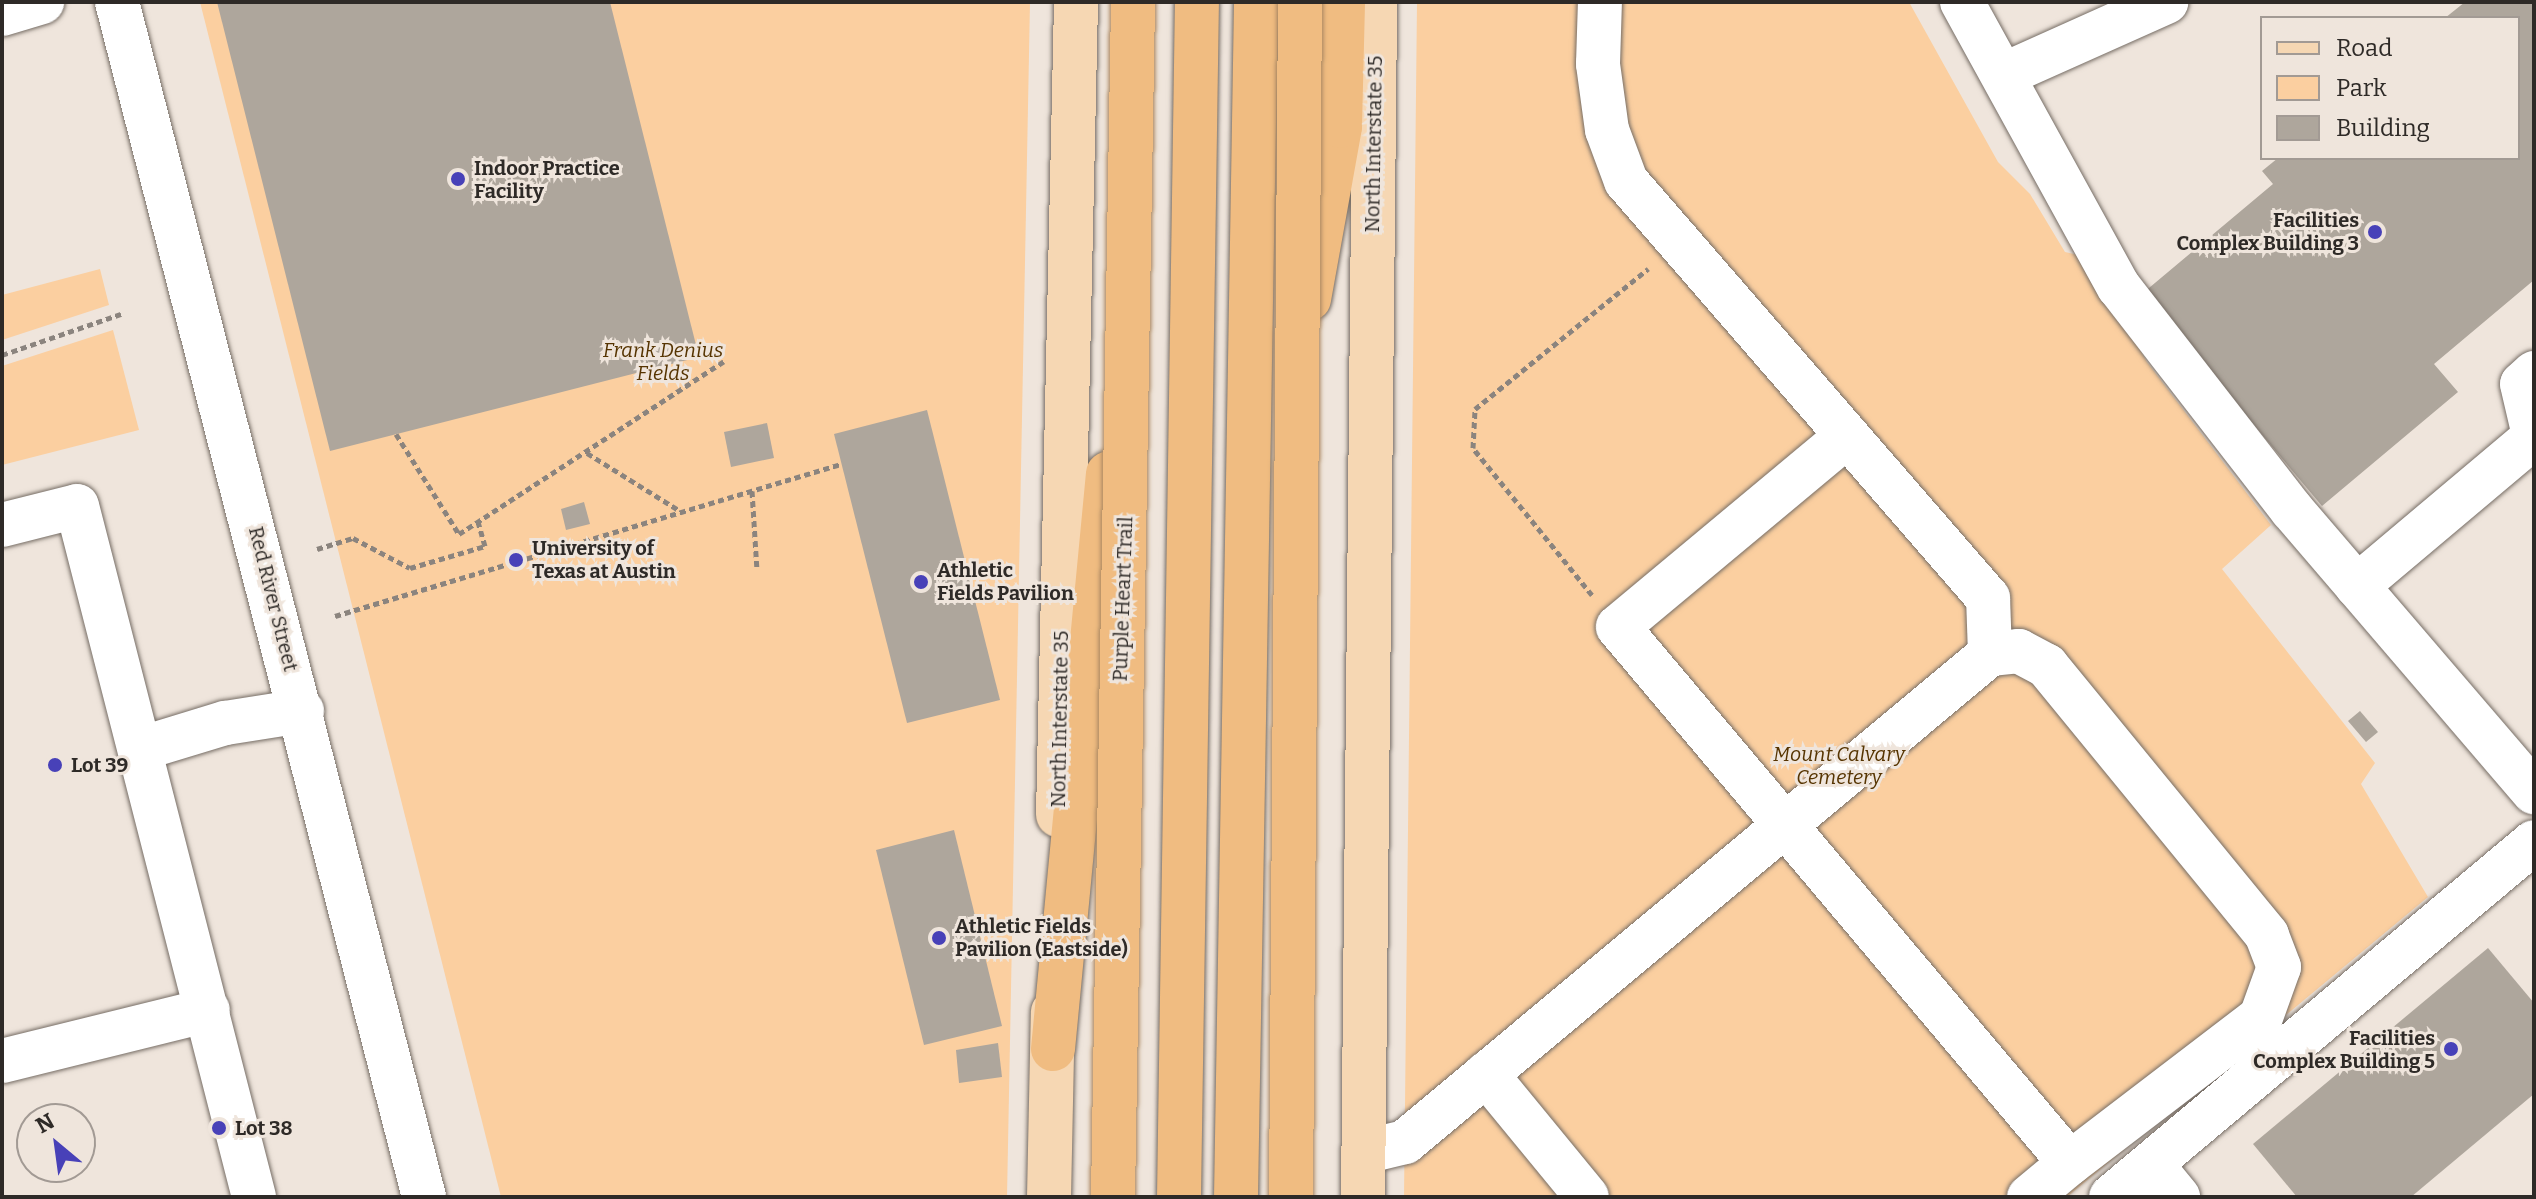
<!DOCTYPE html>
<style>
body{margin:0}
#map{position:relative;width:2536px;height:1199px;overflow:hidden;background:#efe5dc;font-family:Bitter,serif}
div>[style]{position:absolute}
.green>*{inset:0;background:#fbcfa0}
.building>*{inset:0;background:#aea69c}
.path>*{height:5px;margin-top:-2.5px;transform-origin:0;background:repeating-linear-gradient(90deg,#8b847e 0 6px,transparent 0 10px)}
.roads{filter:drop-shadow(0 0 2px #766d65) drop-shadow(0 0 2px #766d65)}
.minor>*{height:44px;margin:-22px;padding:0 22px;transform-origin:22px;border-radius:22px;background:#fff}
.major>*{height:44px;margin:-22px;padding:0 22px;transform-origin:22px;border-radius:22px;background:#f6d7b3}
.highway>*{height:44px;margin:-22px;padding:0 22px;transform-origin:22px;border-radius:22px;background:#f0bc81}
.bridges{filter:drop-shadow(0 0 2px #ac8962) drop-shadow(0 0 2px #ac8962)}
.highway-bridge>*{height:44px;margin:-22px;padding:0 22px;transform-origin:22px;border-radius:22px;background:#f0bc81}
.dots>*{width:22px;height:22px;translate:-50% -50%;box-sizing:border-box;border:4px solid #efe5dc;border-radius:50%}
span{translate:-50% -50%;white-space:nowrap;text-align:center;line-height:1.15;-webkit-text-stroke:6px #efe5dc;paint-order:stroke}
.street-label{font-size:20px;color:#2e2a27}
.poi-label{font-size:20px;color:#2e2a27;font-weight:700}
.left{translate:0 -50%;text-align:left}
.right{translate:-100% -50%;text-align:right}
.park-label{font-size:20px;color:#563401;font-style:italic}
.frame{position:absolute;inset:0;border:4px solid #2e2a27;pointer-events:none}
.legend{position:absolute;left:2260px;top:16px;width:260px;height:144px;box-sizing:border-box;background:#efe5dc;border:2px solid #a29a94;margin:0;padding:10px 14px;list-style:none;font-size:24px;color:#2e2a27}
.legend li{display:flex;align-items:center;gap:16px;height:40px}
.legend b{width:40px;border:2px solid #a29a94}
.north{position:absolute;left:16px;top:1103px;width:80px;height:80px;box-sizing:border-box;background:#efe5dc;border:2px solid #a29a94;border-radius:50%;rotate:331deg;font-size:22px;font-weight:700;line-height:32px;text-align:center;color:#2e2a27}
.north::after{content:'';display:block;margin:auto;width:28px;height:36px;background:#4841b8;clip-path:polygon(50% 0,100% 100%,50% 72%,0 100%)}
</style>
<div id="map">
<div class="green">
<div style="clip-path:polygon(200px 2px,1030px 2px,1007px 1197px,501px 1197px)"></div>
<div style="clip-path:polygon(1417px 2px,1909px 2px,1998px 162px,2030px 194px,2065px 252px,2087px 257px,2147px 362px,2271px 525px,2222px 569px,2375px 763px,2361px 784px,2428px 897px,2067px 1197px,1404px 1197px)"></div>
<div style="clip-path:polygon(100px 269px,109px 305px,2px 340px,2px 295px)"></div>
<div style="clip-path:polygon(113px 330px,139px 430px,2px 465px,2px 366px)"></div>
</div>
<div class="building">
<div style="clip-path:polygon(217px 2px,610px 2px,699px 357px,330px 451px)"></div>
<div style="clip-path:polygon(2465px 2px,2534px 2px,2534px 280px,2434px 364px,2458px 392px,2322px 506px,2143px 293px,2273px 184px,2262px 171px,2278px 158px,2518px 158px,2518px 18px,2445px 18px)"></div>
<div style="clip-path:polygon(927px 410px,1000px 700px,907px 723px,834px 434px)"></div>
<div style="clip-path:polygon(767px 423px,774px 458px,731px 467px,724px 432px)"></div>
<div style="clip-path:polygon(584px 502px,590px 524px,566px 530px,561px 509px)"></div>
<div style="clip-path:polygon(2360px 711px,2378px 732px,2366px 742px,2348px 721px)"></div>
<div style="clip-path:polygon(954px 830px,1002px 1026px,924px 1045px,876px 850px)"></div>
<div style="clip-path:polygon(2488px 948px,2534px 1003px,2534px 1094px,2411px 1197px,2297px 1197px,2253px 1144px)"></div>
<div style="clip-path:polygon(998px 1043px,1002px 1077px,959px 1083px,956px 1050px)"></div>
</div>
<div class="path">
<div style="left:2px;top:355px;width:126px;rotate:-19deg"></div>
<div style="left:396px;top:434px;width:118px;rotate:57.8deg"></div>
<div style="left:459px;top:534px;width:316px;rotate:-33.1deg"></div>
<div style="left:587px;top:453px;width:110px;rotate:31.9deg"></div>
<div style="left:752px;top:491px;width:79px;rotate:86.4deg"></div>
<div style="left:317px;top:549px;width:38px;rotate:-17deg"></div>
<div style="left:353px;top:538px;width:64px;rotate:27.8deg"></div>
<div style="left:410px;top:568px;width:78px;rotate:-16.3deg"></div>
<div style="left:485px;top:546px;width:25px;rotate:-106deg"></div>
<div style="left:1592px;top:595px;width:189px;rotate:-129deg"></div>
<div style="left:1473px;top:448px;width:39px;rotate:-87deg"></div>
<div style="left:1475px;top:409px;width:223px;rotate:-39deg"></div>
<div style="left:335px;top:616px;width:528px;rotate:-16.72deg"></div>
</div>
<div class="roads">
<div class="minor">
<div style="left:117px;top:2px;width:1234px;rotate:75.59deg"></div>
<div style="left:1962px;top:2px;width:325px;rotate:61.2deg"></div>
<div style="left:2119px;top:287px;width:282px;rotate:52.2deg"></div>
<div style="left:2292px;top:510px;width:372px;rotate:49.4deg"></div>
<div style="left:2px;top:14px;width:42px;rotate:-16.7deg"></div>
<div style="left:2003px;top:75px;width:179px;rotate:-24.1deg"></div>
<div style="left:2534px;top:373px;width:16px;rotate:137deg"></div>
<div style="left:2522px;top:384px;width:52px;rotate:76.8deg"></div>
<div style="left:1847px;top:436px;width:298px;rotate:140.2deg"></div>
<div style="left:1618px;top:627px;width:701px;rotate:49.86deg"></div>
<div style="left:2070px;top:1163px;width:240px;rotate:-37.4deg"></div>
<div style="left:2261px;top:1017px;width:53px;rotate:-70.2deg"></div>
<div style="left:2279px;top:967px;width:34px;rotate:-111deg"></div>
<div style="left:2267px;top:935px;width:348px;rotate:-129.3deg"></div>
<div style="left:2047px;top:666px;width:32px;rotate:-152deg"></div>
<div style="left:2019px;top:651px;width:29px;rotate:174deg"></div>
<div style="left:2px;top:525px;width:77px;rotate:-14.2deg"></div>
<div style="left:77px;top:506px;width:713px;rotate:75.63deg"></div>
<div style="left:2357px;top:586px;width:231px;rotate:-40.1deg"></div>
<div style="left:143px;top:748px;width:86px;rotate:-17deg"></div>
<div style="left:225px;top:723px;width:78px;rotate:-8.9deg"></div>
<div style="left:2px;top:1061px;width:212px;rotate:-13.9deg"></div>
<div style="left:1486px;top:1074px;width:159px;rotate:50.6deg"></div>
<div style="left:1364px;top:1152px;width:42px;rotate:-13.7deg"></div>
<div style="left:1405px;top:1142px;width:762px;rotate:-39.83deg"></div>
<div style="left:1990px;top:654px;width:56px;rotate:-92deg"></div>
<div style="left:1988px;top:598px;width:552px;rotate:-130.96deg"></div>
<div style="left:1626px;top:181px;width:54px;rotate:-110.4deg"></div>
<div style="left:1607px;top:130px;width:67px;rotate:-97.8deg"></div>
<div style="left:1598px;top:64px;width:62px;rotate:-88.2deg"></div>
<div style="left:2151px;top:1164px;width:43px;rotate:50.7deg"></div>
<div style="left:2029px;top:1197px;width:53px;rotate:-39.7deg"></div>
<div style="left:2111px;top:1197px;width:552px;rotate:-40deg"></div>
</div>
<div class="major">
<div style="left:1058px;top:815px;width:813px;rotate:-88.73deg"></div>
<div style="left:1049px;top:1197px;width:185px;rotate:-88.8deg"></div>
<div style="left:1363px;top:1197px;width:1195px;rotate:-89.42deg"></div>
</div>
<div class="highway">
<div style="left:1309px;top:299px;width:176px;rotate:-79.8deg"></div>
<div style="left:1340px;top:126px;width:124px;rotate:-88.6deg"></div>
<div style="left:1053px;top:1049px;width:578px;rotate:-84.54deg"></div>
<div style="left:1179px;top:1197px;width:1195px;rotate:-89.14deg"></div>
<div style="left:1236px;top:1197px;width:1195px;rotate:-89.04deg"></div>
</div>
</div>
<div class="bridges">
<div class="highway-bridge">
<div style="left:1113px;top:1197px;width:1195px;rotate:-89.04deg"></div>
<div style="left:1291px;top:1197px;width:1195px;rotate:-89.57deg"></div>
</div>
</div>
<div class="dots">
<div style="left:458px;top:179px;background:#4841b8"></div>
<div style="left:2375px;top:232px;background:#4841b8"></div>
<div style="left:516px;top:560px;background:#4841b8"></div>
<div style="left:921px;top:582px;background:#4841b8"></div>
<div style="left:55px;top:765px;background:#4841b8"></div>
<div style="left:939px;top:938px;background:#4841b8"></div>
<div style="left:2451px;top:1049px;background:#4841b8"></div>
<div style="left:219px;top:1128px;background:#4841b8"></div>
</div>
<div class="street-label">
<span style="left:1374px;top:144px;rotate:-89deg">North Interstate 35</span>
<span style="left:273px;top:599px;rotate:76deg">Red River Street</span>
<span style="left:1123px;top:599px;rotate:-88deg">Purple Heart Trail</span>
<span style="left:1060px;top:719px;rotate:-89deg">North Interstate 35</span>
</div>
<div class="poi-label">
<span class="left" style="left:474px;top:180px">Indoor Practice<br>Facility</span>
<span class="right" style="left:2359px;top:232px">Facilities<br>Complex Building 3</span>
<span class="left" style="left:532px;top:560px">University of<br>Texas at Austin</span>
<span class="left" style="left:937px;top:582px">Athletic<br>Fields Pavilion</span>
<span class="left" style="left:71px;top:765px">Lot 39</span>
<span class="left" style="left:955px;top:938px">Athletic Fields<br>Pavilion (Eastside)</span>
<span class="right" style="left:2435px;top:1050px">Facilities<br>Complex Building 5</span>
<span class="left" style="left:235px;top:1128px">Lot 38</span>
</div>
<div class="park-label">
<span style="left:663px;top:362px">Frank Denius<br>Fields</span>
<span style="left:1839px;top:766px">Mount Calvary<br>Cemetery</span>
</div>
<div class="frame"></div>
<ul class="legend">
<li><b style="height:10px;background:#f6d7b3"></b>Road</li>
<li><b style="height:22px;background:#fbcfa0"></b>Park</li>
<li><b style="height:22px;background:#aea69c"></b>Building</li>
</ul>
<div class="north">N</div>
</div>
